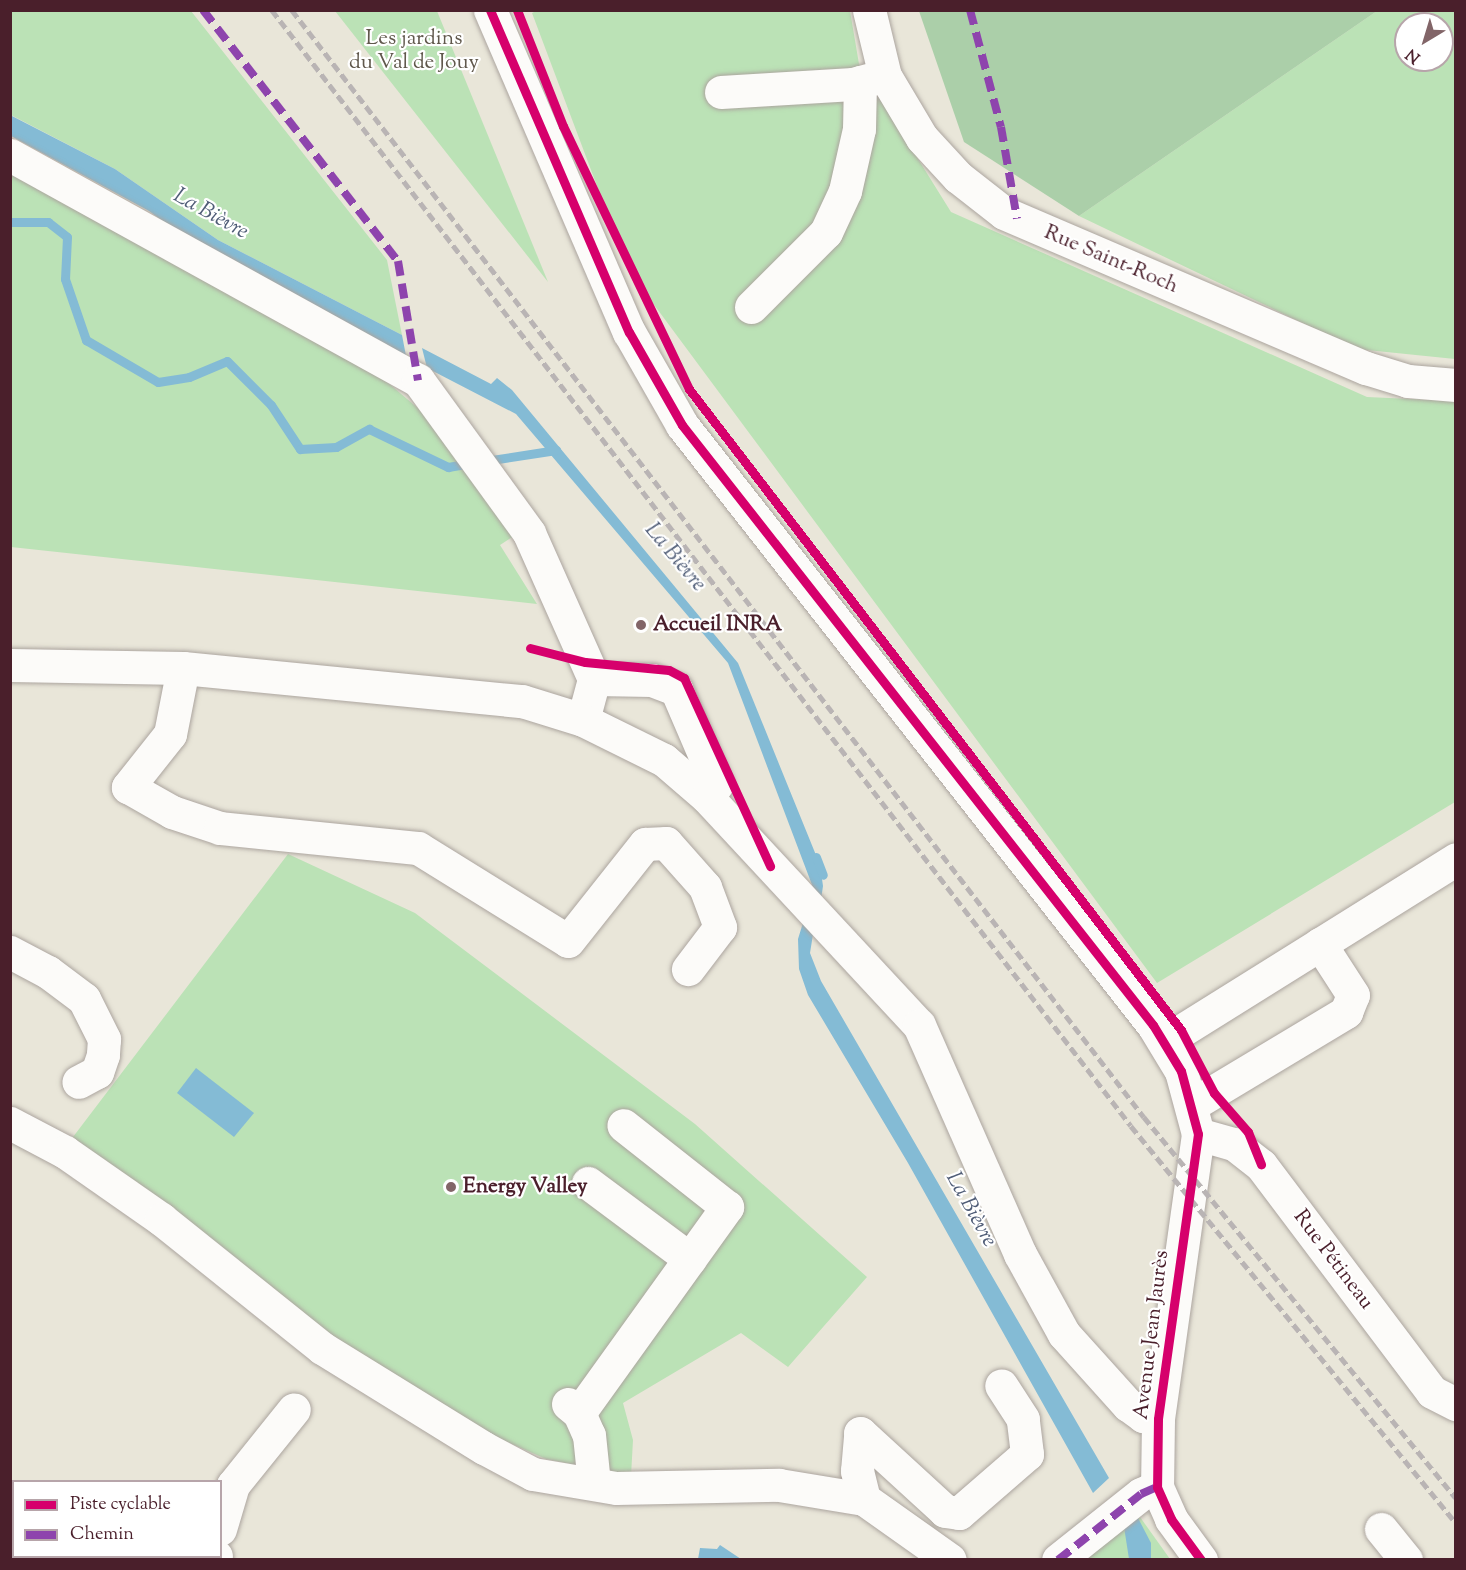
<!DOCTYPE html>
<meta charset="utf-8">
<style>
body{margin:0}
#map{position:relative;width:1466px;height:1570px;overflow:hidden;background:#e9e6d9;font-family:"Sorts Mill Goudy",serif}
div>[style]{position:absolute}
.green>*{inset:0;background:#bbe2b6}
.forest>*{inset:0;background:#abcfa9}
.water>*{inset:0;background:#84bbd5}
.stream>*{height:9px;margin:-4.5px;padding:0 4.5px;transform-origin:4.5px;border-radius:4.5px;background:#84bbd5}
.roads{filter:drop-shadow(0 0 2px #aca59f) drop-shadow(0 0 2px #aca59f)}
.minor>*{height:33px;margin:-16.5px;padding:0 16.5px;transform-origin:16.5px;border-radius:16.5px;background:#fcfbf9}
.rail>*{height:4.5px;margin-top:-2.25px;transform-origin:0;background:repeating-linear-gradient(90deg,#b9b4b4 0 9px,transparent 0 13.5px)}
.quiet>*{height:8px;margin-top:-4px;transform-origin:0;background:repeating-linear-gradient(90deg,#8e44ad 0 15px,transparent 0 23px)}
.cycleway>*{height:9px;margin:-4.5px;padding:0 4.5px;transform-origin:4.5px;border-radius:4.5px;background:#d6006c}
.dots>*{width:16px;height:16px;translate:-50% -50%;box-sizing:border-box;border:3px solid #fff;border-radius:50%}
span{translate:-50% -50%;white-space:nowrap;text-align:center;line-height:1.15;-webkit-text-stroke:4.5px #fff;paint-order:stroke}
.park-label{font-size:21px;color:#60584c}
.street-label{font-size:21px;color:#4a1f2b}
.poi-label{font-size:21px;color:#4a1f2b;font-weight:700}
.left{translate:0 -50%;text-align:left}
.water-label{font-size:22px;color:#505d77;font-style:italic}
.frame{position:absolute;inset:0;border:12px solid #4a1f2b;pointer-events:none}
.legend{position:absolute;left:12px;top:1480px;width:210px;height:78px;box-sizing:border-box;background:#fff;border:2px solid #b7a5aa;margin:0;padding:8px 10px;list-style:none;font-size:18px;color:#4a1f2b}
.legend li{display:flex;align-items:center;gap:12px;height:30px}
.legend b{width:30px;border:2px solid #b7a5aa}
.north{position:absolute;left:1394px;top:12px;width:60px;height:60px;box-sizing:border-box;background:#fff;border:2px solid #b7a5aa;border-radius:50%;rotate:218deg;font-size:16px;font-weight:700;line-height:24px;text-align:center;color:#4a1f2b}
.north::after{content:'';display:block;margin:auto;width:21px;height:27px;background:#826568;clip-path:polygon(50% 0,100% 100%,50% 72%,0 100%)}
</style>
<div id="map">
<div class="green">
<div style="clip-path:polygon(538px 10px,850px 11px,859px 64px,951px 212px,1367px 397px,1455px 401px,1455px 802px,1157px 983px,629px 271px,532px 13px)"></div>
<div style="clip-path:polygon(10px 11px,191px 11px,387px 260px,402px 335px,218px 240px,115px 169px,11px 115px)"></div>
<div style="clip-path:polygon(335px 11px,437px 11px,548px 282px)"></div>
<div style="clip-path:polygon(evenodd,1377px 11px,1455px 11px,1455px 359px,1357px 349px,1079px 216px,1377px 11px,1406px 24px,1442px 24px,1442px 60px,1406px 60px,1406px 24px)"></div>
<div style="clip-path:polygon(10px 168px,374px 371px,426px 415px,514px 536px,500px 545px,537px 604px,11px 547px)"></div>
<div style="clip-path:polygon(288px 854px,415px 913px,695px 1124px,867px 1277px,788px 1367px,741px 1333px,623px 1403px,633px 1440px,631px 1476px,546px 1459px,496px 1437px,342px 1345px,73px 1137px)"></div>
<div style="clip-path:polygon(1140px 1517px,1170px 1559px,1074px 1560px,1121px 1529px)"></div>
</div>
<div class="forest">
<div style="clip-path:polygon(919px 11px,919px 10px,1377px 11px,1079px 216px,964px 142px)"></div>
</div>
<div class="water">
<div style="clip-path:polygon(10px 115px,115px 169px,218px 240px,402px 335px,406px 356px,197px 246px,149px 211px,11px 136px)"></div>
<div style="clip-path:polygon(422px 348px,491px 384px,497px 378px,512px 390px,738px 663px,820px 865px,823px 886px,820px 906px,728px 663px,516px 414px,427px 368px)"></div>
<div style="clip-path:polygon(806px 913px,815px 922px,810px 953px,821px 981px,1109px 1478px,1093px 1493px,908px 1163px,808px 995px,799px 969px,798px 939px)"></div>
<div style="clip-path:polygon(196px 1068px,254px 1113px,234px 1137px,177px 1093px)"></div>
<div style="clip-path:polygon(1138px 1518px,1151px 1543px,1151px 1559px,1129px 1559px,1124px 1527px)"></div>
<div style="clip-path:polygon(720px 1545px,741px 1559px,698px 1559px,700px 1548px,717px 1549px)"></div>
</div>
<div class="stream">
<div style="left:10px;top:222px;width:38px"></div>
<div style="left:48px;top:222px;width:24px;rotate:38deg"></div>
<div style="left:67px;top:237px;width:42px;rotate:92.7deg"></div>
<div style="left:65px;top:279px;width:65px;rotate:71deg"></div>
<div style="left:86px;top:340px;width:83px;rotate:30.3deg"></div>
<div style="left:158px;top:382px;width:31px;rotate:-9deg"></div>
<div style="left:189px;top:377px;width:41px;rotate:-22.8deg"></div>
<div style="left:227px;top:361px;width:62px;rotate:45deg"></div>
<div style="left:271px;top:405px;width:53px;rotate:56.6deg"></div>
<div style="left:300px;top:449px;width:36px;rotate:-3deg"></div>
<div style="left:336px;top:447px;width:38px;rotate:-29deg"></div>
<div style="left:369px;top:429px;width:88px;rotate:25.7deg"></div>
<div style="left:448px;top:467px;width:23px;rotate:-10deg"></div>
<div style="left:485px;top:461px;width:72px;rotate:-8.8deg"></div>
<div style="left:816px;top:857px;width:19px;rotate:69deg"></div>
</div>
<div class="roads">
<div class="minor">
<div style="left:490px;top:10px;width:351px;rotate:66.7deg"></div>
<div style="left:629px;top:332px;width:107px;rotate:60.3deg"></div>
<div style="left:682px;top:425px;width:763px;rotate:51.87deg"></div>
<div style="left:1153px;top:1025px;width:54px;rotate:58.7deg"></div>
<div style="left:1181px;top:1071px;width:65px;rotate:74.9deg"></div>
<div style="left:1198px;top:1134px;width:288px;rotate:98deg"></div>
<div style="left:1158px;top:1419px;width:68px;rotate:90.8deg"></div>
<div style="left:1157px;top:1487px;width:35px;rotate:66deg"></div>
<div style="left:1171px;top:1519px;width:51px;rotate:53.8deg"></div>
<div style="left:869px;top:10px;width:68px;rotate:76.4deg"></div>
<div style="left:885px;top:76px;width:72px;rotate:59.2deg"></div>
<div style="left:922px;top:138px;width:53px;rotate:47.3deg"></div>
<div style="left:958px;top:177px;width:58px;rotate:38deg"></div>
<div style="left:1004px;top:213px;width:394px;rotate:23.2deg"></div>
<div style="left:1366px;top:368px;width:44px;rotate:17.2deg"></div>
<div style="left:1408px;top:381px;width:48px;rotate:4.8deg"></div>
<div style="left:721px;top:92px;width:132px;rotate:-3.5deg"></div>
<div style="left:853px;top:84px;width:28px;rotate:-15deg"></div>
<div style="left:10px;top:155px;width:466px;rotate:28.9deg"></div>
<div style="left:418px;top:380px;width:189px;rotate:54deg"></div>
<div style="left:529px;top:533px;width:160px;rotate:66deg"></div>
<div style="left:594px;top:679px;width:42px;rotate:105deg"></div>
<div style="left:751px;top:307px;width:106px;rotate:-45deg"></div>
<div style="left:826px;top:232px;width:45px;rotate:-65.1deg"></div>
<div style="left:845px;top:191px;width:64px;rotate:-77.3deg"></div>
<div style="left:859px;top:129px;width:47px;rotate:-88.8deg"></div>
<div style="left:10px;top:665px;width:173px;rotate:1deg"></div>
<div style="left:183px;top:668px;width:341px;rotate:5.6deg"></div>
<div style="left:522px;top:701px;width:64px;rotate:17.3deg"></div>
<div style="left:583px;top:720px;width:90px;rotate:26.3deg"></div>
<div style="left:664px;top:760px;width:57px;rotate:40.7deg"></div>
<div style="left:707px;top:797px;width:311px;rotate:47.1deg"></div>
<div style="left:919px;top:1025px;width:250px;rotate:66.2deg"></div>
<div style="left:1020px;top:1254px;width:91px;rotate:61.2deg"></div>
<div style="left:1064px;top:1334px;width:96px;rotate:48deg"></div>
<div style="left:1128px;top:1405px;width:19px;rotate:36deg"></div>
<div style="left:1143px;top:1416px;width:15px;rotate:11deg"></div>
<div style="left:183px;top:668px;width:67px;rotate:101.1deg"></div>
<div style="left:170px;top:734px;width:68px;rotate:128.4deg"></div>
<div style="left:128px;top:787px;width:51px;rotate:29.6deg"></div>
<div style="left:172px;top:812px;width:51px;rotate:18.4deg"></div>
<div style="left:220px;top:828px;width:199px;rotate:5.8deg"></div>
<div style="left:418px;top:848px;width:176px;rotate:31.8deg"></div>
<div style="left:568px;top:941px;width:124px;rotate:-51.6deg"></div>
<div style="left:645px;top:844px;width:21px;rotate:-3deg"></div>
<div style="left:666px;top:843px;width:59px;rotate:48.4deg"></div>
<div style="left:705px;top:887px;width:43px;rotate:69.4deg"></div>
<div style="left:720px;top:927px;width:53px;rotate:127.3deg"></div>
<div style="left:594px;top:679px;width:58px;rotate:1deg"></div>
<div style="left:652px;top:680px;width:26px;rotate:21deg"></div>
<div style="left:676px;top:689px;width:103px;rotate:66.7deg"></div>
<div style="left:717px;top:784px;width:16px;rotate:128deg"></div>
<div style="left:10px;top:952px;width:43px;rotate:27.8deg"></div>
<div style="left:48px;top:972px;width:45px;rotate:36.9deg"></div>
<div style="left:84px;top:999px;width:45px;rotate:63.4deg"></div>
<div style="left:104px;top:1039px;width:16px;rotate:94deg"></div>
<div style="left:103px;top:1055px;width:18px;rotate:109deg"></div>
<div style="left:97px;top:1072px;width:21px;rotate:152deg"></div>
<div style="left:1165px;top:1041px;width:343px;rotate:-32deg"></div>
<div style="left:1193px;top:1104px;width:179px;rotate:-31deg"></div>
<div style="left:1346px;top:1012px;width:18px;rotate:-68deg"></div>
<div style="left:1353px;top:995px;width:61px;rotate:-122.9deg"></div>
<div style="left:10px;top:1123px;width:62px;rotate:27.8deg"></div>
<div style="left:65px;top:1152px;width:117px;rotate:34.9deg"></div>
<div style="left:161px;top:1219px;width:206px;rotate:38.7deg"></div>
<div style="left:322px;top:1348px;width:190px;rotate:31.7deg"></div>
<div style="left:484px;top:1448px;width:55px;rotate:28deg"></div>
<div style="left:533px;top:1474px;width:84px;rotate:9.6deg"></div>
<div style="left:616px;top:1488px;width:163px;rotate:-1.1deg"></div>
<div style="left:779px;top:1485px;width:86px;rotate:9.4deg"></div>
<div style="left:864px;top:1499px;width:105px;rotate:35.3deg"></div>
<div style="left:1198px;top:1134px;width:37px;rotate:16deg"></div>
<div style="left:1234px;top:1144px;width:34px;rotate:38deg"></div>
<div style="left:1261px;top:1165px;width:284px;rotate:53deg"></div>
<div style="left:1432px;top:1392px;width:27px;rotate:27deg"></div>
<div style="left:588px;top:1183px;width:127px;rotate:36.7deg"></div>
<div style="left:568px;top:1404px;width:14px;rotate:39deg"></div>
<div style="left:579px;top:1413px;width:24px;rotate:66deg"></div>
<div style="left:589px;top:1435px;width:48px;rotate:84.1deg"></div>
<div style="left:579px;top:1413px;width:254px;rotate:-54.3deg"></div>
<div style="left:727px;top:1207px;width:132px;rotate:-141.7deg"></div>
<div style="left:864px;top:1499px;width:29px;rotate:-104deg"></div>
<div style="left:857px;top:1471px;width:38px;rotate:-85deg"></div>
<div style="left:860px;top:1433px;width:115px;rotate:42.5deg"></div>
<div style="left:945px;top:1511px;width:14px;rotate:8deg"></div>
<div style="left:959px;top:1513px;width:90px;rotate:-40.9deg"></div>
<div style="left:1027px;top:1454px;width:35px;rotate:-97deg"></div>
<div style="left:1023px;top:1419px;width:40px;rotate:-122.9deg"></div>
<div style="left:220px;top:1529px;width:46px;rotate:-73.5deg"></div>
<div style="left:233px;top:1485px;width:97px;rotate:-51.2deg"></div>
<div style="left:1381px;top:1529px;width:40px;rotate:51deg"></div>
<div style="left:215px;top:1560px;width:4px;rotate:-76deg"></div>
<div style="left:1058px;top:1560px;width:106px;rotate:-38.5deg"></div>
<div style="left:1141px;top:1494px;width:17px;rotate:-24deg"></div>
</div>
</div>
<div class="rail">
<div style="left:272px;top:10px;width:1408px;rotate:52.41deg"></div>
<div style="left:1131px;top:1126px;width:513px;rotate:50.69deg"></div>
<div style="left:292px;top:10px;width:1397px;rotate:52.42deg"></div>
<div style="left:1144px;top:1117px;width:492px;rotate:50.7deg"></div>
</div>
<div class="quiet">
<div style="left:203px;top:10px;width:318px;rotate:52.2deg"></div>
<div style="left:398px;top:261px;width:121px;rotate:80.5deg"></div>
<div style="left:970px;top:10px;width:121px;rotate:75.2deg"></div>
<div style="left:1001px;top:127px;width:93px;rotate:80.1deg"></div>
<div style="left:1058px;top:1560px;width:106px;rotate:-38.5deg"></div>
<div style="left:1141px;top:1494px;width:17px;rotate:-24deg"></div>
</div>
<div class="cycleway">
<div style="left:490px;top:10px;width:351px;rotate:66.7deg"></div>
<div style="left:629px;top:332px;width:107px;rotate:60.3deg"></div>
<div style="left:682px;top:425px;width:763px;rotate:51.87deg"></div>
<div style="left:1153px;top:1025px;width:54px;rotate:58.7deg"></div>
<div style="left:1181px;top:1071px;width:65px;rotate:74.9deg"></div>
<div style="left:1198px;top:1134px;width:288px;rotate:98deg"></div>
<div style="left:1158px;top:1419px;width:68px;rotate:90.8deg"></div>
<div style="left:1157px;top:1487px;width:35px;rotate:66deg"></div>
<div style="left:1171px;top:1519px;width:51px;rotate:53.8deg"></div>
<div style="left:517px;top:10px;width:125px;rotate:68.4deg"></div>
<div style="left:563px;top:126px;width:292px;rotate:64.4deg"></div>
<div style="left:689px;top:389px;width:808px;rotate:52.49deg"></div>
<div style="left:1181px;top:1030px;width:71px;rotate:62.4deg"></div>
<div style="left:1214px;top:1093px;width:52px;rotate:48.9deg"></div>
<div style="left:1248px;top:1132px;width:35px;rotate:68deg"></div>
<div style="left:530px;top:648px;width:57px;rotate:14.3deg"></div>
<div style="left:585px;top:662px;width:84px;rotate:5.4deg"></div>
<div style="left:669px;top:670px;width:17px;rotate:28deg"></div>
<div style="left:684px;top:678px;width:207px;rotate:65.4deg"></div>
</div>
<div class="dots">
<div style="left:641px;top:625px;background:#826568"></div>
<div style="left:451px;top:1187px;background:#826568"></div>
</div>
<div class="park-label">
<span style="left:414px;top:51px">Les jardins<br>du Val de Jouy</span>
</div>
<div class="street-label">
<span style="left:1111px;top:260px;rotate:23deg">Rue Saint-Roch</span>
<span style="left:1333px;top:1260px;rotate:53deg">Rue Pétineau</span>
<span style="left:1152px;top:1335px;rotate:-83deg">Avenue Jean Jaurès</span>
</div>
<div class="poi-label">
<span class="left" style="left:653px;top:625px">Accueil INRA</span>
<span class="left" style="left:463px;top:1187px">Energy Valley</span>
</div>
<div class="water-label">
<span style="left:210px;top:215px;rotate:29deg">La Bièvre</span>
<span style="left:674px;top:558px;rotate:50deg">La Bièvre</span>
<span style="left:970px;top:1210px;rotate:61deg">La Bièvre</span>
</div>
<div class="frame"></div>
<ul class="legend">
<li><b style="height:8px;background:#d6006c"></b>Piste cyclable</li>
<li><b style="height:8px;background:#8e44ad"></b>Chemin</li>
</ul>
<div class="north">N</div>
</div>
